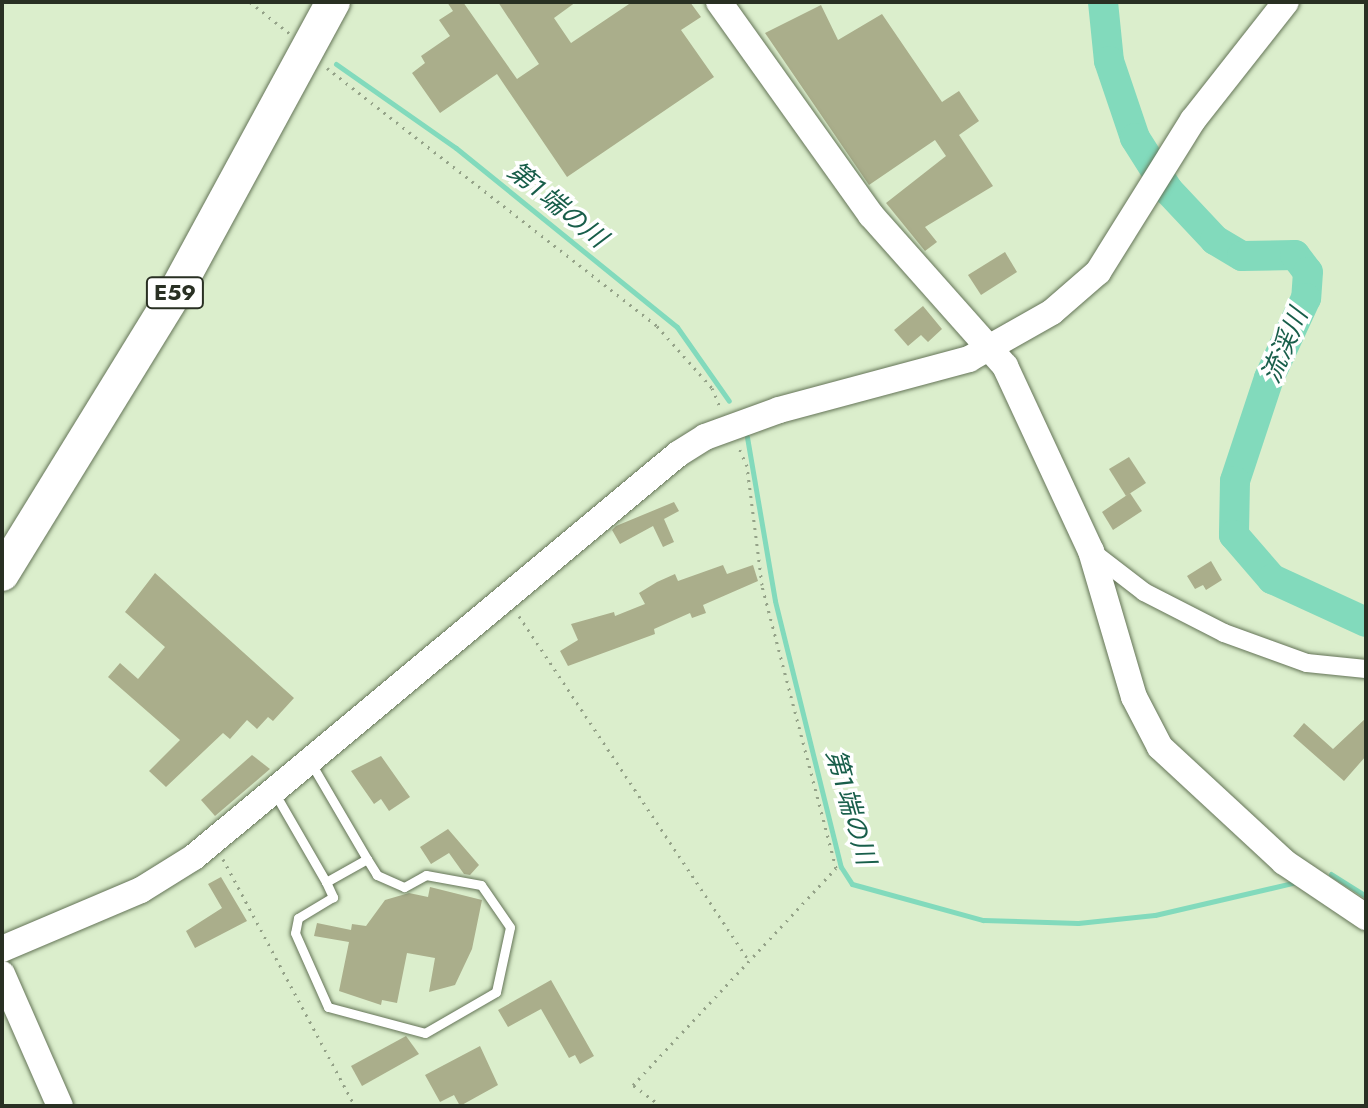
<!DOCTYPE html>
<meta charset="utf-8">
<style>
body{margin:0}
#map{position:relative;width:1368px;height:1108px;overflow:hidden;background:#dbeecc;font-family:Jost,"Noto Sans JP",sans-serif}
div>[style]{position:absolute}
.stream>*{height:5px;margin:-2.5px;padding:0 2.5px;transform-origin:2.5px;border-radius:2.5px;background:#82dabc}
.river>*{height:30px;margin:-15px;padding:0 15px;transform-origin:15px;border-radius:15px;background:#82dabc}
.building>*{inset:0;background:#aaae8b}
.path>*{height:3px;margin-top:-1.5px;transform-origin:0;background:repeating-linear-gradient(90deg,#94a288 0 2px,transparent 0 8px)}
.roads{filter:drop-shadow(0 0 2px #647457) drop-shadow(0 0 2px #647457)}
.lane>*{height:9px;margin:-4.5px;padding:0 4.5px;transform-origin:4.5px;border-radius:4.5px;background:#fff}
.street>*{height:18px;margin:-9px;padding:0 9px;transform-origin:9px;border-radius:9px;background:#fff}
.secondary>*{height:26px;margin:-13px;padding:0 13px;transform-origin:13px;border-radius:13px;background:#fff}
.highway>*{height:34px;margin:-17px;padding:0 17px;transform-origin:17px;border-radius:17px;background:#fff}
span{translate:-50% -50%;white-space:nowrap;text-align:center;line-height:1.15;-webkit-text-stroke:7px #fff;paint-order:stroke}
.shield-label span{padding:2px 6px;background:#fff;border:2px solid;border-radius:6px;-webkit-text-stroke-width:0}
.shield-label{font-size:22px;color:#293023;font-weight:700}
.water-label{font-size:26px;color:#185e4a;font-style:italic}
.frame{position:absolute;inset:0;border:4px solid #293023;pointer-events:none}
</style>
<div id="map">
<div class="stream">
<div style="left:336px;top:64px;width:146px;rotate:35deg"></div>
<div style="left:456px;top:148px;width:284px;rotate:39deg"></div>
<div style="left:677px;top:327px;width:90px;rotate:54.9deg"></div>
<div style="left:747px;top:437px;width:166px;rotate:80.3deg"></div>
<div style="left:775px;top:601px;width:274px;rotate:76.1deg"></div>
<div style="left:841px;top:867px;width:20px;rotate:57deg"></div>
<div style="left:852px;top:884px;width:136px;rotate:15.4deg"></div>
<div style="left:983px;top:920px;width:95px;rotate:1.8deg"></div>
<div style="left:1078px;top:923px;width:77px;rotate:-5.9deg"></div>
<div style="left:1155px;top:915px;width:146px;rotate:-13.1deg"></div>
<div style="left:1331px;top:874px;width:41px;rotate:32.2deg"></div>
</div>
<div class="river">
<div style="left:1103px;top:2px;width:59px;rotate:84.2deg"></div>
<div style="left:1109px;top:61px;width:81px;rotate:71.3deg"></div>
<div style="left:1135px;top:138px;width:62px;rotate:57.6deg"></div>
<div style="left:1168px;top:190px;width:69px;rotate:46.8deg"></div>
<div style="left:1215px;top:240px;width:31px;rotate:31deg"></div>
<div style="left:1242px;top:256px;width:53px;rotate:-1.1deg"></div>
<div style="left:1295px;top:255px;width:21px;rotate:53deg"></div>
<div style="left:1308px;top:272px;width:26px;rotate:94deg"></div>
<div style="left:1306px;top:298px;width:88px;rotate:114.8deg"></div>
<div style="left:1269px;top:378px;width:108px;rotate:108.3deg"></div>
<div style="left:1235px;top:481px;width:54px;rotate:91.1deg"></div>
<div style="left:1234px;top:535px;width:58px;rotate:49.2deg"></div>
<div style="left:1272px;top:579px;width:103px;rotate:24.6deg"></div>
</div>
<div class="building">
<div style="clip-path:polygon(447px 2px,463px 2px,517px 79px,539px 64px,498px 2px,576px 2px,554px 18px,571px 43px,632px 2px,690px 2px,701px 17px,681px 30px,714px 77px,567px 177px,497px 74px,440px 113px,412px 73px,425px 63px,421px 56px,450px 36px,439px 20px,453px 11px)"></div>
<div style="clip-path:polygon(821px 5px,838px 40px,882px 14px,942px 102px,959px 91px,979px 121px,959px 135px,993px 186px,925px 227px,937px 242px,925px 251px,886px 203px,946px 156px,935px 140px,869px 185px,765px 33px)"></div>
<div style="clip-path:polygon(1005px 252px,1017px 272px,981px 295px,968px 275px)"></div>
<div style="clip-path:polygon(923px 306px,942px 329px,928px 342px,921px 335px,908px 346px,894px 330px)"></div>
<div style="clip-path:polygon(1129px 457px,1146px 483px,1126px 496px,1109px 469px)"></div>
<div style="clip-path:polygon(1130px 493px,1142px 511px,1113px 530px,1102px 512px)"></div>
<div style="clip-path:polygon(674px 502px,679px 511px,664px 519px,674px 542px,663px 547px,653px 526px,620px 544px,612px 530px,616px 526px)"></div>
<div style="clip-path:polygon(1211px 561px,1222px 580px,1206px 590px,1203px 585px,1195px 589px,1187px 576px)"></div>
<div style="clip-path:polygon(723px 565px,727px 574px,753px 565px,758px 581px,703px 605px,706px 613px,692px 618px,690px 613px,654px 629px,655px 634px,568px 666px,560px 651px,578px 640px,571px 624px,614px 612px,615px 616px,645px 604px,639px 593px,657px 582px,675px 574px,678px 581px)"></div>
<div style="clip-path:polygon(155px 573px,294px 698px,273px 721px,268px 717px,257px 729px,247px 720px,230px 739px,223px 733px,166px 787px,149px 771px,180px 740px,108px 677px,120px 663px,138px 679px,165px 647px,125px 612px)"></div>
<div style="clip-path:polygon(1366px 718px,1366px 756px,1344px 781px,1293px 736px,1304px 723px,1333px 749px)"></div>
<div style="clip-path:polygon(252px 755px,270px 769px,215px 816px,201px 800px)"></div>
<div style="clip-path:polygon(381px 756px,410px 797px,389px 811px,381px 799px,374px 804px,351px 771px)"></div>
<div style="clip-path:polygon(448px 829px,479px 865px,470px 875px,464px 874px,449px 853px,431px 864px,420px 847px)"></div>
<div style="clip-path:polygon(221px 877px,247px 921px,195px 948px,186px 931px,222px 908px,208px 884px)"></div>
<div style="clip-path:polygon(430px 887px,482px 900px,472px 949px,455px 985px,429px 992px,435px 958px,407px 953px,397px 1003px,382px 1000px,381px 1005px,339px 991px,349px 942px,314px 936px,317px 923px,351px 930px,352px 924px,366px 926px,385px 900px,409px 893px,428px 897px)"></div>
<div style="clip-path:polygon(551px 980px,594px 1056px,580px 1064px,575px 1055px,569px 1058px,541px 1009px,508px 1027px,498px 1010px)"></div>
<div style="clip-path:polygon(406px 1036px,419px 1054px,362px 1086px,351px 1066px)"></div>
<div style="clip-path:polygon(480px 1046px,498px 1085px,460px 1106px,454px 1095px,440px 1102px,425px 1075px)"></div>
</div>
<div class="path">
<div style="left:250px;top:2px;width:50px;rotate:38.5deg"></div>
<div style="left:327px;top:68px;width:419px;rotate:38deg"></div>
<div style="left:657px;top:326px;width:83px;rotate:48.4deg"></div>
<div style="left:712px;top:388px;width:23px;rotate:67deg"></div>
<div style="left:519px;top:616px;width:415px;rotate:56.3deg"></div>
<div style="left:223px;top:859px;width:280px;rotate:61.9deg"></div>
<div style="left:661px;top:1106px;width:35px;rotate:-143deg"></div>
<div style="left:633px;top:1085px;width:297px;rotate:-46.9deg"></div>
<div style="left:836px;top:868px;width:293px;rotate:-104.7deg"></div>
<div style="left:762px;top:585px;width:120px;rotate:-97.2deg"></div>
<div style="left:747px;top:466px;width:20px;rotate:-114deg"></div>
</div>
<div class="roads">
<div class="lane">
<div style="left:274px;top:792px;width:104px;rotate:60deg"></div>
<div style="left:326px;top:882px;width:47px;rotate:-29.3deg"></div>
<div style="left:367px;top:859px;width:111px;rotate:-120.3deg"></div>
<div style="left:326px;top:882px;width:17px;rotate:65deg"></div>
<div style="left:333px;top:897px;width:41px;rotate:149deg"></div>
<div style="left:298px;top:918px;width:15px;rotate:101deg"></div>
<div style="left:295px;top:933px;width:81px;rotate:66deg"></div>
<div style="left:328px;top:1007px;width:100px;rotate:15deg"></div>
<div style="left:425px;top:1033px;width:82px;rotate:-30deg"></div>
<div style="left:496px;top:992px;width:66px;rotate:-77.8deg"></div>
<div style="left:510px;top:927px;width:51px;rotate:-124.6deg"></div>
<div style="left:481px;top:885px;width:56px;rotate:-169.7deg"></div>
<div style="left:426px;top:875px;width:25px;rotate:151deg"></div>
<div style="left:404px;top:887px;width:30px;rotate:-156deg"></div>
<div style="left:377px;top:875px;width:19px;rotate:-122deg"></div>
</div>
<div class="street">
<div style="left:1091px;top:551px;width:67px;rotate:37.7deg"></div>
<div style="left:1144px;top:592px;width:90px;rotate:27.1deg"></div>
<div style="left:1224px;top:633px;width:88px;rotate:19.9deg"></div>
<div style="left:1307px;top:663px;width:59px;rotate:5.8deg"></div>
</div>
<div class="secondary">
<div style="left:719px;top:2px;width:262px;rotate:54.5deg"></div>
<div style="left:871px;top:215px;width:202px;rotate:48.4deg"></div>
<div style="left:1005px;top:366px;width:204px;rotate:65.1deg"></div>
<div style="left:1091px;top:551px;width:152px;rotate:73.6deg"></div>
<div style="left:1134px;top:697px;width:56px;rotate:62.5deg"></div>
<div style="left:1160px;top:747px;width:169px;rotate:42.8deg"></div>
<div style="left:1284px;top:862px;width:99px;rotate:33.9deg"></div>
<div style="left:2px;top:949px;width:151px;rotate:-23deg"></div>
<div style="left:141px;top:890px;width:62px;rotate:-31.9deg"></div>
<div style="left:194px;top:857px;width:630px;rotate:-39.78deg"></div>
<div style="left:678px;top:454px;width:32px;rotate:-32deg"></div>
<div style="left:705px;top:437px;width:79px;rotate:-20deg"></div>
<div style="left:779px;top:410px;width:197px;rotate:-15deg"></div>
<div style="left:969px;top:359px;width:95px;rotate:-29.5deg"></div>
<div style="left:1052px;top:312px;width:61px;rotate:-41deg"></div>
<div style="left:1098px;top:272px;width:179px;rotate:-58deg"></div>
<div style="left:1193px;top:120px;width:150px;rotate:-51.8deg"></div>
<div style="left:2px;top:974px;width:144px;rotate:66.3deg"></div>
</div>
<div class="highway">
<div style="left:2px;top:574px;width:330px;rotate:-58.4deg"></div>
<div style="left:175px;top:293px;width:331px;rotate:-61.5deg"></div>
</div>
</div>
<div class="shield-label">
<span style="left:175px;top:293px">E59</span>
</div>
<div class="water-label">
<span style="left:557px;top:205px;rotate:39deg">第１端の川</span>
<span style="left:1285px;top:346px;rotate:-67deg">流渓川</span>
<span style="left:850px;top:807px;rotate:74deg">第１端の川</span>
</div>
<div class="frame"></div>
</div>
